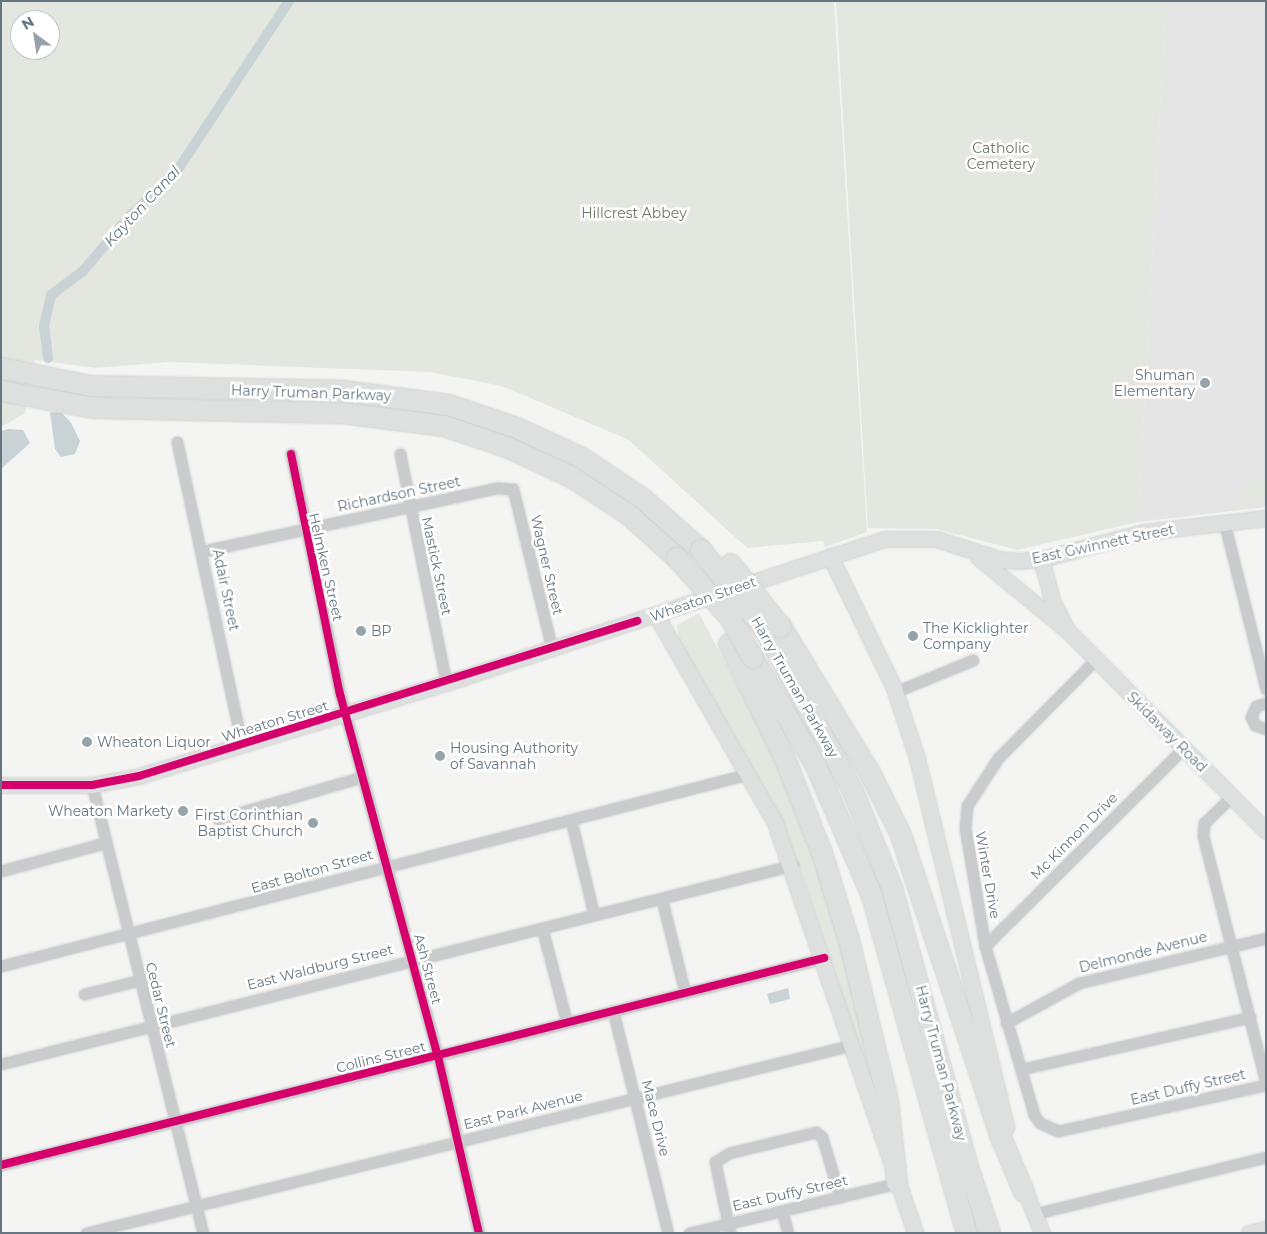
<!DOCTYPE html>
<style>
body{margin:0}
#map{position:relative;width:1267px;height:1234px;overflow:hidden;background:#f4f4f2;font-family:Montserrat,sans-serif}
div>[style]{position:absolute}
.built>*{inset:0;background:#e4e5e4}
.green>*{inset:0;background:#e4e6e0}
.water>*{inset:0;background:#c9d2d4}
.canal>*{height:10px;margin:-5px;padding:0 5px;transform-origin:5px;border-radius:5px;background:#c9d2d4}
.roads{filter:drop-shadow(0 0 1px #d0d1d2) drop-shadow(0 0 1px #d0d1d2)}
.street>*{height:11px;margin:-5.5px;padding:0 5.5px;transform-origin:5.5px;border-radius:5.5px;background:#cacbcc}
.secondary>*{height:15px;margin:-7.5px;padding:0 7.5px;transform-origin:7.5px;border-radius:7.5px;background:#dedfdf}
.highway>*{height:20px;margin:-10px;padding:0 10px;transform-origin:10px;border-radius:10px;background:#dedfdf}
.bridges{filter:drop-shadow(0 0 1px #d0d1d1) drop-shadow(0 0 1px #d0d1d1)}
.highway-bridge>*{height:20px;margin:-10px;padding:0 10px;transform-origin:10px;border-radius:10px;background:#dedfdf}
.cycleway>*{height:8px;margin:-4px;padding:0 4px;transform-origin:4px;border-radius:4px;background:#d6006c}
.dots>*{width:14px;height:14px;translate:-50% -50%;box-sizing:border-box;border:2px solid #fff;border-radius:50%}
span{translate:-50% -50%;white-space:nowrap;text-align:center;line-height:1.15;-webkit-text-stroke:5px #fff;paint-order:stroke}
.park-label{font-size:14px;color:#687863}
.poi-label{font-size:14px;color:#657681}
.right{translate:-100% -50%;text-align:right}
.left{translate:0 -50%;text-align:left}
.street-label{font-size:14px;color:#657681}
.water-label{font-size:15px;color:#60777e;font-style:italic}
.frame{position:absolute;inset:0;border:2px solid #657681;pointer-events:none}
.north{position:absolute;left:10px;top:10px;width:50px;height:50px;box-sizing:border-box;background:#fff;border:1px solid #c1c8cd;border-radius:50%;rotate:329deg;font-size:14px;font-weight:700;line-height:20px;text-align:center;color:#657681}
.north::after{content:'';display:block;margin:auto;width:18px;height:22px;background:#97a2a9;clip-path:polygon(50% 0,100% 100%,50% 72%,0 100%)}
</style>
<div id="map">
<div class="built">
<div style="clip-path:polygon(1166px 1px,1266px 1px,1266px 507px,1138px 522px)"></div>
</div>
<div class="green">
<div style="clip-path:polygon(evenodd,1px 1px,834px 1px,867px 532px,825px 547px,823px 541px,747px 548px,629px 440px,502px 386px,430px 372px,168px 362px,96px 368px,35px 360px,25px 413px,1px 427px,1px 1px,20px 20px,50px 20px,50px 50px,20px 50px,20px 20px)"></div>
<div style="clip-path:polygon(836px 1px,1166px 1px,1138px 522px,1017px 550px,937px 529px,868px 528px)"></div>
<div style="clip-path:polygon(1266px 479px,1266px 501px,1244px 503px,1241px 498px,1244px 487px)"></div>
<div style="clip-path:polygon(699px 613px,769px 746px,814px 855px,855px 997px,871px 1081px,801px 871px,779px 818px,679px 642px,677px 625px)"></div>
</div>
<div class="water">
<div style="clip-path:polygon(50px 412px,62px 413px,71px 423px,80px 441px,75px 454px,61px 457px,55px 449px)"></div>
<div style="clip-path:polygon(8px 429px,23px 430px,30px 443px,1px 469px,1px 431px)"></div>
<div style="clip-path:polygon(788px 988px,790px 999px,770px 1004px,767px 994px)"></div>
</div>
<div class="canal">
<div style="left:48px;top:358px;width:32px;rotate:-97deg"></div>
<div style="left:44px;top:326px;width:32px;rotate:-77deg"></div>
<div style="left:51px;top:295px;width:40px;rotate:-37deg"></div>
<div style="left:83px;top:271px;width:74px;rotate:-49.4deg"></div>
<div style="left:131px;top:215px;width:60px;rotate:-43deg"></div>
<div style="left:175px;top:174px;width:207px;rotate:-56.6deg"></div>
</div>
<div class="roads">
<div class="street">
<div style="left:177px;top:442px;width:310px;rotate:77.9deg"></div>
<div style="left:291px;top:454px;width:245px;rotate:78.5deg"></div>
<div style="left:340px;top:694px;width:375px;rotate:74.9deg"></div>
<div style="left:438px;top:1056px;width:182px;rotate:77deg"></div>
<div style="left:400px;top:454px;width:234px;rotate:78.6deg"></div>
<div style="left:1224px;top:522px;width:172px;rotate:75.9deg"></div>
<div style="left:203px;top:551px;width:302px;rotate:-12.1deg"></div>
<div style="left:498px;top:488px;width:15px;rotate:4deg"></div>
<div style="left:513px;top:489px;width:165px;rotate:76.3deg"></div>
<div style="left:1095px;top:660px;width:138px;rotate:134.7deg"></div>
<div style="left:998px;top:758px;width:57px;rotate:122.9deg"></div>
<div style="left:967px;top:806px;width:22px;rotate:95deg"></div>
<div style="left:965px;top:828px;width:120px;rotate:80.4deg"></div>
<div style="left:985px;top:946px;width:176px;rotate:73.8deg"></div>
<div style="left:1034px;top:1115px;width:10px;rotate:53deg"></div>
<div style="left:1040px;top:1123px;width:20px;rotate:24deg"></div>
<div style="left:1058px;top:1131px;width:213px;rotate:-12.5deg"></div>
<div style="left:895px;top:692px;width:84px;rotate:-22.3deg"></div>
<div style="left:1266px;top:703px;width:10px;rotate:163deg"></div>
<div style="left:1256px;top:706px;width:12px;rotate:114deg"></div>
<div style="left:1251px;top:717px;width:9px;rotate:63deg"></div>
<div style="left:1255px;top:725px;width:12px;rotate:20deg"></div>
<div style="left:92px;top:785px;width:462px;rotate:76.1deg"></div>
<div style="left:1231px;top:797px;width:37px;rotate:136deg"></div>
<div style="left:1204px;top:823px;width:13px;rotate:94deg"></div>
<div style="left:1203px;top:836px;width:255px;rotate:75.7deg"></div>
<div style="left:218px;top:819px;width:150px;rotate:-16.3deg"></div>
<div style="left:571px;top:820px;width:98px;rotate:76.4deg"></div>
<div style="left:1px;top:871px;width:108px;rotate:-15.1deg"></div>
<div style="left:662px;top:900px;width:96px;rotate:76.1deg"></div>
<div style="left:542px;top:928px;width:98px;rotate:75.3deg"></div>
<div style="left:985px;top:946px;width:281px;rotate:-44.9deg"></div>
<div style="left:1px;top:966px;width:771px;rotate:-14.41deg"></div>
<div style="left:84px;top:994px;width:58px;rotate:-14deg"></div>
<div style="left:613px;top:1011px;width:229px;rotate:76.1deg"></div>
<div style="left:1006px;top:1023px;width:83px;rotate:-28.7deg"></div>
<div style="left:1079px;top:983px;width:192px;rotate:-13.5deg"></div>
<div style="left:1px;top:1064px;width:817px;rotate:-14.1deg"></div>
<div style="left:1022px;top:1069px;width:234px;rotate:-12.8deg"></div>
<div style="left:1px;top:1165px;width:849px;rotate:-14.12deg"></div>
<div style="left:782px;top:1211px;width:23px;rotate:75deg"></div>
<div style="left:1034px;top:1214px;width:239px;rotate:-13.8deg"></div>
<div style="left:86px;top:1233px;width:789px;rotate:-13.79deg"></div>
<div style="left:689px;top:1233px;width:214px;rotate:-13.5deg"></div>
<div style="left:730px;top:1233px;width:73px;rotate:-101.9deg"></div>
<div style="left:715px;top:1162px;width:17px;rotate:-33deg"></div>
<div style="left:729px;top:1153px;width:89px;rotate:-13.6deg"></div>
<div style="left:816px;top:1132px;width:8px;rotate:40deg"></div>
<div style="left:822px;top:1137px;width:63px;rotate:73.3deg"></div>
</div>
<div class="secondary">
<div style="left:830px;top:556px;width:147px;rotate:64.1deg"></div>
<div style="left:894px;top:688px;width:74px;rotate:71.8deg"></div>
<div style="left:917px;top:758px;width:380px;rotate:76.4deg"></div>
<div style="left:978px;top:557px;width:118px;rotate:39.5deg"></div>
<div style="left:1069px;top:632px;width:280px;rotate:45.3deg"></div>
<div style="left:1041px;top:559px;width:46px;rotate:74.7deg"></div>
<div style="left:1053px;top:603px;width:27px;rotate:62deg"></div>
<div style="left:656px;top:615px;width:240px;rotate:60.2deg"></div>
<div style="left:775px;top:823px;width:433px;rotate:71.1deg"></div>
<div style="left:1px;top:785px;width:91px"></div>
<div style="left:92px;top:785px;width:48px;rotate:-10.8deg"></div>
<div style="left:139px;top:776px;width:321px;rotate:-16.9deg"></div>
<div style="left:446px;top:683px;width:461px;rotate:-18.2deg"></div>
<div style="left:884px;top:539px;width:52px"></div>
<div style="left:936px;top:539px;width:66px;rotate:17.6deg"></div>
<div style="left:999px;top:559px;width:19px;rotate:6deg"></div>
<div style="left:1018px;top:561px;width:23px;rotate:-5deg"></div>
<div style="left:1041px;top:559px;width:106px;rotate:-14.7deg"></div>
<div style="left:1144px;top:532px;width:123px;rotate:-6.5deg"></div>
<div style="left:1022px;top:1183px;width:54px;rotate:68.2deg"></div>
<div style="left:1249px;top:1233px;width:17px;rotate:-13deg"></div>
</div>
<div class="highway">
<div style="left:1px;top:368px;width:91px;rotate:11.4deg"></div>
<div style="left:90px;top:386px;width:253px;rotate:1.1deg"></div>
<div style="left:343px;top:391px;width:107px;rotate:7.5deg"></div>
<div style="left:449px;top:405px;width:72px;rotate:18.7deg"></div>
<div style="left:517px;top:428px;width:72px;rotate:24.8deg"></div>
<div style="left:582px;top:458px;width:72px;rotate:33.7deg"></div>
<div style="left:642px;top:498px;width:79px;rotate:41.4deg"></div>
<div style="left:1px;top:391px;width:95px;rotate:10.4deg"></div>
<div style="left:94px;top:408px;width:248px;rotate:1.2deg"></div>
<div style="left:342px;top:413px;width:103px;rotate:7.3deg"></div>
<div style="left:444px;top:426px;width:69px;rotate:18.7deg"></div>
<div style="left:509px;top:448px;width:68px;rotate:25.1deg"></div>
<div style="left:571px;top:477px;width:69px;rotate:33.2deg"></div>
<div style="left:629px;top:515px;width:64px;rotate:41.9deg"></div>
<div style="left:781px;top:627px;width:169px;rotate:58.6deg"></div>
<div style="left:869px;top:771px;width:72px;rotate:63.4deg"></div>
<div style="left:901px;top:835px;width:316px;rotate:71.7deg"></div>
<div style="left:1000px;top:1135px;width:62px;rotate:67.2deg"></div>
<div style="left:766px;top:632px;width:179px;rotate:61.3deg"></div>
<div style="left:852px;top:789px;width:107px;rotate:68deg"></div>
<div style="left:892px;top:888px;width:286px;rotate:74.8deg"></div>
<div style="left:967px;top:1164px;width:73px;rotate:71.6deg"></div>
<div style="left:729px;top:644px;width:128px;rotate:64deg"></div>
<div style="left:785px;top:759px;width:101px;rotate:68.5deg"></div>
<div style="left:822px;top:853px;width:91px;rotate:72.8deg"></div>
<div style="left:849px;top:940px;width:166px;rotate:76.4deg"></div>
<div style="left:888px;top:1101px;width:82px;rotate:83.7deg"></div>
<div style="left:753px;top:658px;width:125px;rotate:59.7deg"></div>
<div style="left:816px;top:766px;width:142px;rotate:66.7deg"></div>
<div style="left:872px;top:896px;width:350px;rotate:74.3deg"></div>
</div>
</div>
<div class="bridges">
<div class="highway-bridge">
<div style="left:701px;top:550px;width:105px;rotate:51.6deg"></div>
<div style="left:677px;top:558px;width:80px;rotate:48.5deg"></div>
<div style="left:730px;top:618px;width:46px;rotate:60.1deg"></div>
<div style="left:731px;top:564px;width:80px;rotate:51.6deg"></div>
</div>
</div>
<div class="cycleway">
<div style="left:291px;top:454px;width:245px;rotate:78.5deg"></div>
<div style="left:340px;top:694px;width:375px;rotate:74.9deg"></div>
<div style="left:438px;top:1056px;width:182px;rotate:77deg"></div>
<div style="left:1px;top:785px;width:91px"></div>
<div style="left:92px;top:785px;width:48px;rotate:-10.8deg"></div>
<div style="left:139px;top:776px;width:522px;rotate:-17.29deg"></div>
<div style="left:1px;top:1165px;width:849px;rotate:-14.12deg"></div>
</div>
<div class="dots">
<div style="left:1205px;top:383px;background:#97a2a9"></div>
<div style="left:361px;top:631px;background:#97a2a9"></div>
<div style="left:913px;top:636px;background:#97a2a9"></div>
<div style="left:87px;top:742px;background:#97a2a9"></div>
<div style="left:440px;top:756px;background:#97a2a9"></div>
<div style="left:183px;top:811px;background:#97a2a9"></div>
<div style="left:313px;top:823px;background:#97a2a9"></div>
</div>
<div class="park-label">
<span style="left:1001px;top:156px">Catholic<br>Cemetery</span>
<span style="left:634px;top:213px">Hillcrest Abbey</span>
</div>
<div class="poi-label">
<span class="right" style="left:1195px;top:383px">Shuman<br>Elementary</span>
<span class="left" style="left:923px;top:636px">The Kicklighter<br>Company</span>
<span class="left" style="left:371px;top:631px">BP</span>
<span class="left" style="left:97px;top:742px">Wheaton Liquor</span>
<span class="left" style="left:450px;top:756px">Housing Authority<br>of Savannah</span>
<span class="right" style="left:173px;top:811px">Wheaton Markety</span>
<span class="right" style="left:303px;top:823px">First Corinthian<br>Baptist Church</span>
</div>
<div class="street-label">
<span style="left:311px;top:393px;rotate:2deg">Harry Truman Parkway</span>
<span style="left:399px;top:494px;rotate:-12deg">Richardson Street</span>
<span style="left:1103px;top:544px;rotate:-12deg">East Gwinnett Street</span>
<span style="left:547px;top:565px;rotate:77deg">Wagner Street</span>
<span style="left:437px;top:566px;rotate:78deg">Mastick Street</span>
<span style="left:326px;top:567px;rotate:77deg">Helmken Street</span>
<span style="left:226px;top:590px;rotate:78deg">Adair Street</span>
<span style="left:703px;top:599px;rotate:-19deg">Wheaton Street</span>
<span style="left:795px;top:687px;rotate:60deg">Harry Truman Parkway</span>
<span style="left:275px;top:721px;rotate:-17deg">Wheaton Street</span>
<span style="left:1167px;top:732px;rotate:45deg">Skidaway Road</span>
<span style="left:1074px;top:836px;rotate:-45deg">Mc Kinnon Drive</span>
<span style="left:312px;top:871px;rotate:-16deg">East Bolton Street</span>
<span style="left:988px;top:875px;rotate:80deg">Winter Drive</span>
<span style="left:1143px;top:952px;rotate:-14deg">Delmonde Avenue</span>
<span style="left:320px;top:967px;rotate:-14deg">East Waldburg Street</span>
<span style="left:428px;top:969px;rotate:75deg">Ash Street</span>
<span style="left:161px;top:1005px;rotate:76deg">Cedar Street</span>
<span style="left:381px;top:1057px;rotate:-14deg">Collins Street</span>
<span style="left:941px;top:1063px;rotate:75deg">Harry Truman Parkway</span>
<span style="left:1188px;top:1087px;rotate:-13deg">East Duffy Street</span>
<span style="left:523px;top:1110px;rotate:-14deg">East Park Avenue</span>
<span style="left:656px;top:1118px;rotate:76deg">Mace Drive</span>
<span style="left:790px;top:1193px;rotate:-13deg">East Duffy Street</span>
</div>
<div class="water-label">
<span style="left:142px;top:206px;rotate:-47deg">Kayton Canal</span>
</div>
<div class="frame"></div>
<div class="north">N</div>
</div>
